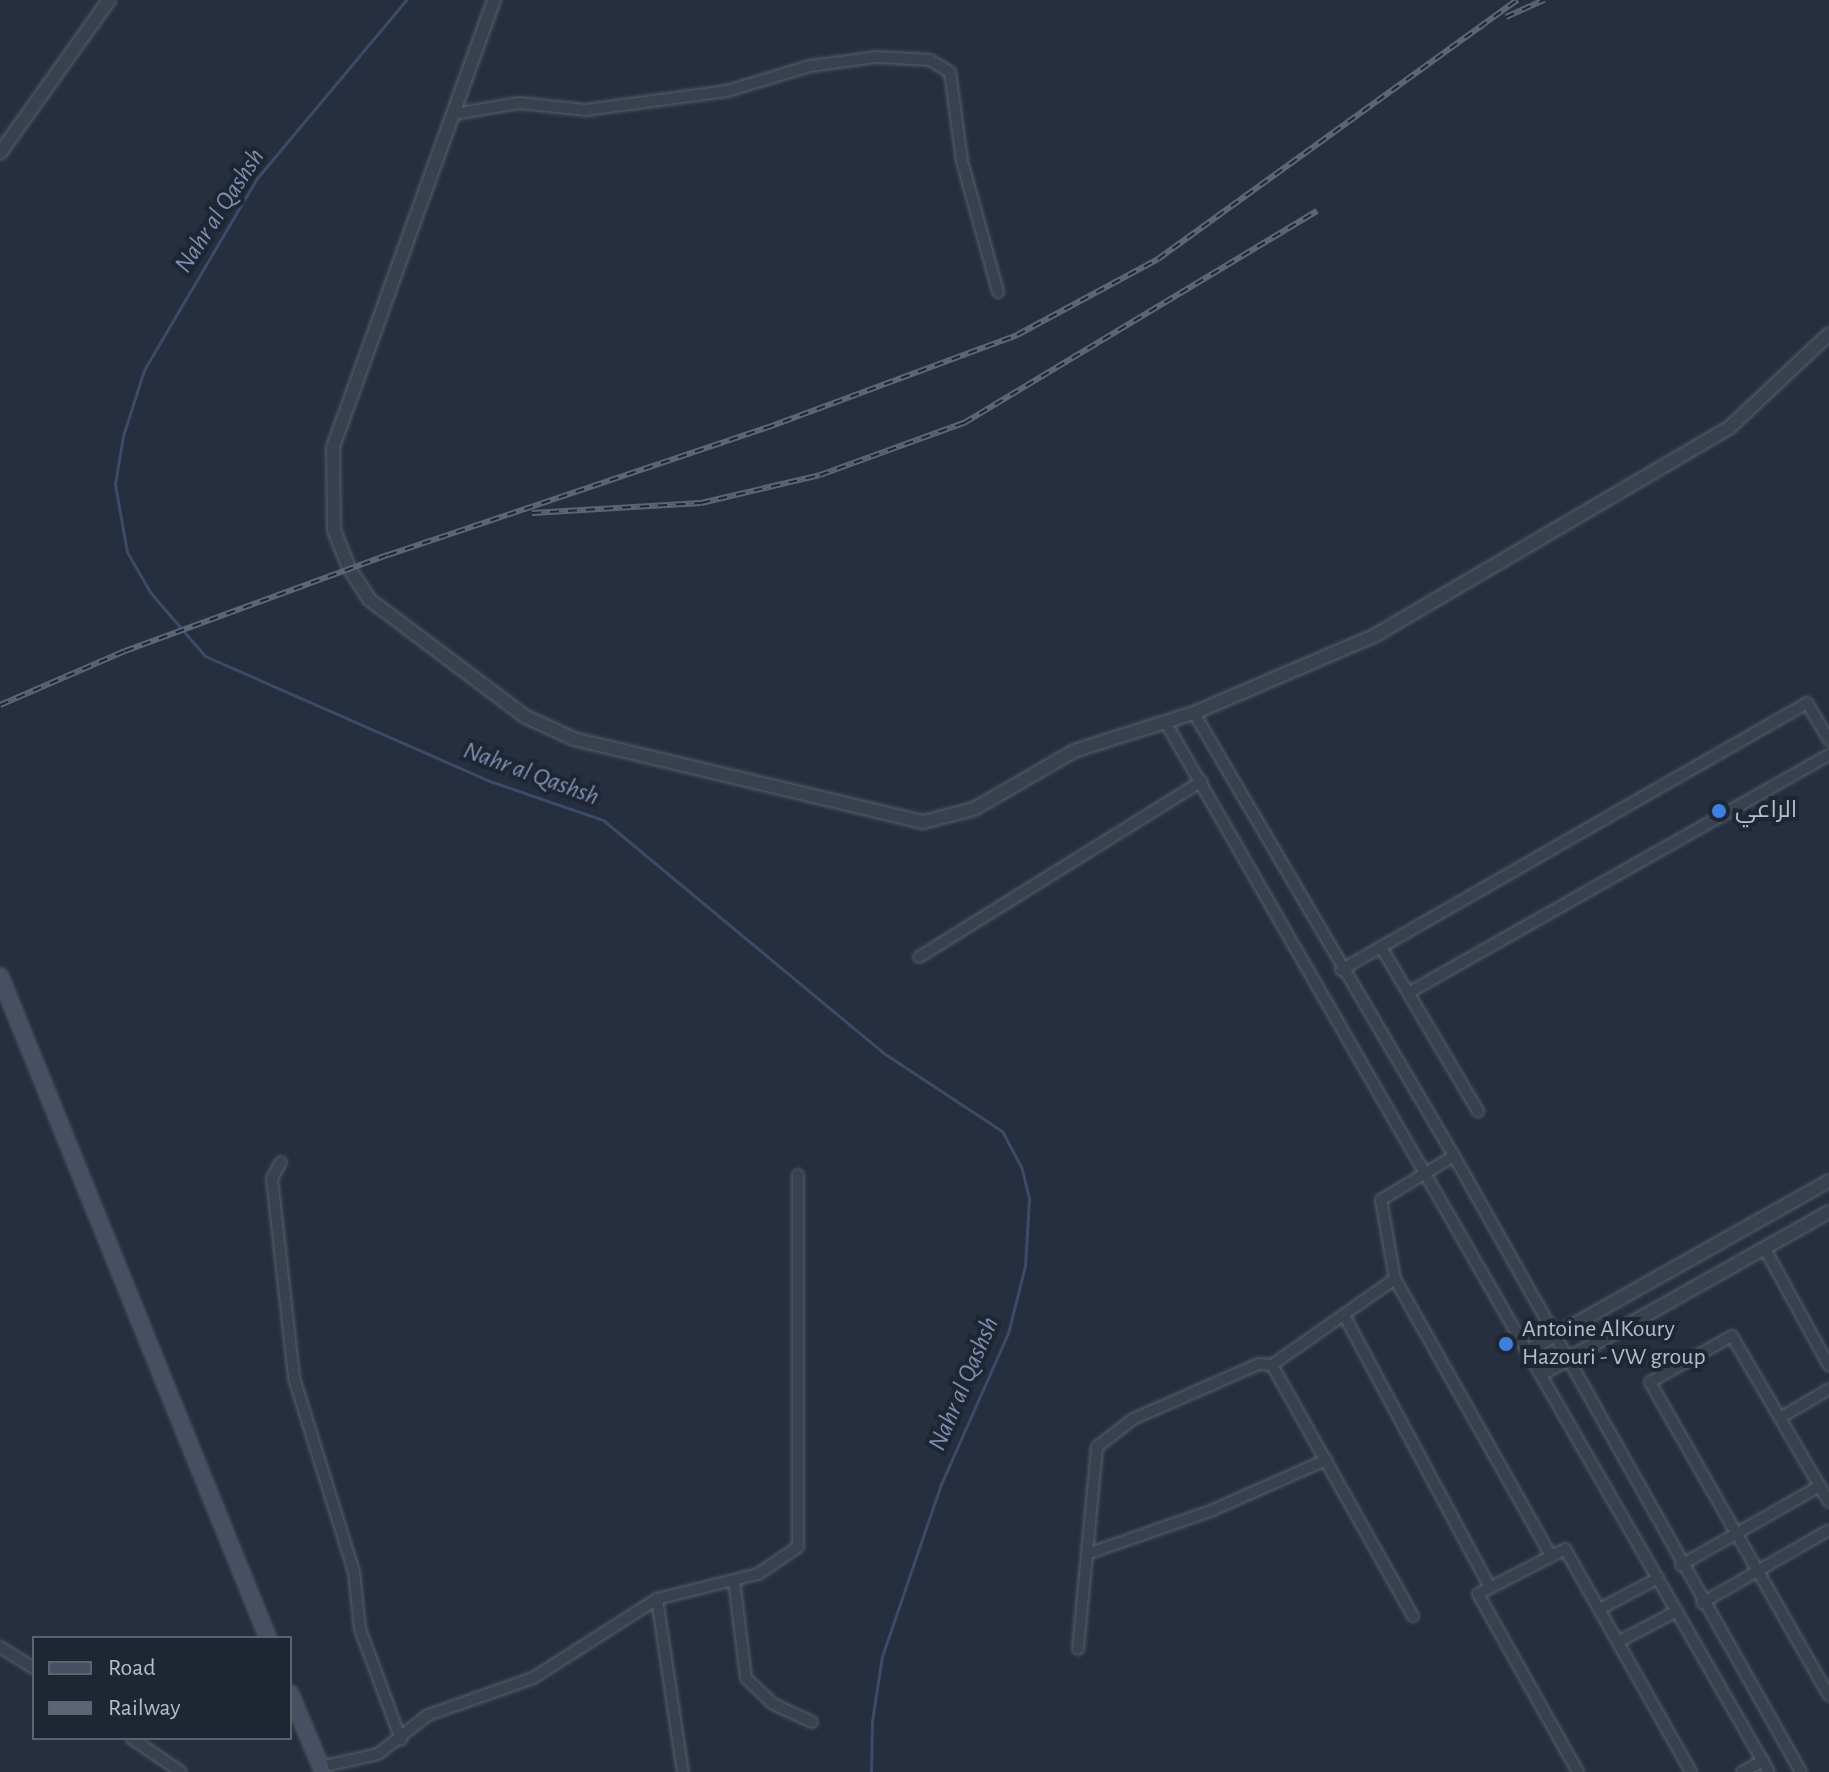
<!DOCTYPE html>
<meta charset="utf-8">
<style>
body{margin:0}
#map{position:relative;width:1829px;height:1772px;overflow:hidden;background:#252f3f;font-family:"Alegreya Sans",Cairo,sans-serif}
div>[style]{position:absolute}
.stream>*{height:3px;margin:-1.5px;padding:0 1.5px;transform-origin:1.5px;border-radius:1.5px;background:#3b4b68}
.roads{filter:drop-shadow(0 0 2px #575f6d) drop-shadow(0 0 2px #575f6d)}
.minor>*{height:10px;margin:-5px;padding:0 5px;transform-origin:5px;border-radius:5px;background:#39414f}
.tertiary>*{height:12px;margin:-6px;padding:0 6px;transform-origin:6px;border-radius:6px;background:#39414f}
.secondary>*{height:14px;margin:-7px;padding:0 7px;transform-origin:7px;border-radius:7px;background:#475062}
.rail>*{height:6px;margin-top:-3px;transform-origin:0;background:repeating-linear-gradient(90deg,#1e2634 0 9px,#5b6576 0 18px);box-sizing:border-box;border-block:2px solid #5b6576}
.dots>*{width:22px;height:22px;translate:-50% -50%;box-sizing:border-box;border:4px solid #1e2634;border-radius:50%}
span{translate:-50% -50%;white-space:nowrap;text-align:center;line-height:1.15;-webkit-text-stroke:8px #1e2634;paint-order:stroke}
.poi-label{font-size:24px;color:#b6bcca}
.left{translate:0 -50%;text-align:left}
.water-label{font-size:26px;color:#7d90b1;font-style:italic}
.legend{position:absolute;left:32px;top:1636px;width:260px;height:104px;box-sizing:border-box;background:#1e2634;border:2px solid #5b6270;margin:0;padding:10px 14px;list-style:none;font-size:24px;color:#b6bcca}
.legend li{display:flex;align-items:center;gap:16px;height:40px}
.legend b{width:40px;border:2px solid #5b6270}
</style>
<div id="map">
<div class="stream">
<div style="left:406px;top:0;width:232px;rotate:129.9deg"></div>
<div style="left:257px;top:178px;width:223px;rotate:120.5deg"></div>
<div style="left:144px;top:370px;width:69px;rotate:107.7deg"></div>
<div style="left:123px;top:436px;width:49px;rotate:99.5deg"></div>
<div style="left:115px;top:484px;width:69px;rotate:80deg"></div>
<div style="left:127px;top:552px;width:46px;rotate:60.1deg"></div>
<div style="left:150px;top:592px;width:84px;rotate:49.3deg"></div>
<div style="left:205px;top:656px;width:308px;rotate:23.7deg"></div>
<div style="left:487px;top:780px;width:123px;rotate:19deg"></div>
<div style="left:603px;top:820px;width:363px;rotate:39.7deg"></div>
<div style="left:882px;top:1052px;width:144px;rotate:33.4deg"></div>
<div style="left:1002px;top:1131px;width:40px;rotate:62deg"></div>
<div style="left:1021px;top:1166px;width:34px;rotate:76deg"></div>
<div style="left:1029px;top:1199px;width:67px;rotate:93.4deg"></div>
<div style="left:1025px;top:1266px;width:69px;rotate:104.2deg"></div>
<div style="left:1008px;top:1333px;width:165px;rotate:113.9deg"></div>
<div style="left:941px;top:1484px;width:182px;rotate:108.9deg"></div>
<div style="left:882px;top:1656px;width:66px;rotate:98.7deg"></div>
<div style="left:872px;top:1721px;width:51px;rotate:91.1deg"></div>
</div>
<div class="roads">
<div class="minor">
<div style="left:454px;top:114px;width:66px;rotate:-9.6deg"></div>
<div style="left:519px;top:103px;width:67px;rotate:6deg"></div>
<div style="left:586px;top:110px;width:142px;rotate:-7.7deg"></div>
<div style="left:727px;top:91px;width:87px;rotate:-16.8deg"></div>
<div style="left:810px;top:66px;width:68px;rotate:-7.7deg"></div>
<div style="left:877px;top:57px;width:53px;rotate:3.2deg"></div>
<div style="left:930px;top:60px;width:23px;rotate:31deg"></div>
<div style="left:950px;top:72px;width:90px;rotate:82.3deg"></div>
<div style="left:962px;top:161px;width:136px;rotate:74.6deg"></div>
<div style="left:1194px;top:713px;width:514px;rotate:59.59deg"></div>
<div style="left:1454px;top:1156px;width:707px;rotate:60.61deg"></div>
<div style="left:1166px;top:723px;width:1210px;rotate:60.11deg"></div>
<div style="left:1381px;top:947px;width:191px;rotate:59.4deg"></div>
<div style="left:919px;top:957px;width:333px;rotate:-31.9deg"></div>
<div style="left:1341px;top:970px;width:537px;rotate:-29.81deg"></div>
<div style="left:1807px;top:703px;width:43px;rotate:59.3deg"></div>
<div style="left:1408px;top:993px;width:484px;rotate:-29.5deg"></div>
<div style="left:281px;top:1162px;width:18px;rotate:119deg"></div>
<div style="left:272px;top:1178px;width:201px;rotate:83.7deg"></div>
<div style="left:294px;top:1378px;width:203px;rotate:72.8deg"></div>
<div style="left:354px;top:1572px;width:57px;rotate:84deg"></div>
<div style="left:360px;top:1629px;width:118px;rotate:69.7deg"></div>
<div style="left:1765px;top:1249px;width:133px;rotate:61.3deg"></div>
<div style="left:1395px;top:1279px;width:318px;rotate:60.6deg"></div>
<div style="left:1345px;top:1317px;width:306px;rotate:61.8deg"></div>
<div style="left:1272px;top:1365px;width:288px;rotate:60.7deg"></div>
<div style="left:1780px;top:1418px;width:57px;rotate:-30.6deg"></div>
<div style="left:1829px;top:1502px;width:192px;rotate:-120.3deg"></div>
<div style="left:1732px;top:1336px;width:94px;rotate:150.7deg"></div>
<div style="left:1650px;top:1382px;width:361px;rotate:60.3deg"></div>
<div style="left:1087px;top:1554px;width:133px;rotate:-19.2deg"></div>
<div style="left:1213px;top:1510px;width:124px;rotate:-23.9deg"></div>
<div style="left:1681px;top:1565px;width:160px;rotate:-29.6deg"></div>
<div style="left:734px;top:1580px;width:99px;rotate:83deg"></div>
<div style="left:746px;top:1678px;width:37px;rotate:44deg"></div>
<div style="left:773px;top:1704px;width:43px;rotate:24.8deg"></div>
<div style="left:657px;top:1599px;width:175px;rotate:81.5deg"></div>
<div style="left:1702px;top:1603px;width:146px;rotate:-29.9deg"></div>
<div style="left:1600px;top:1609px;width:66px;rotate:-28.1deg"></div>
<div style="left:1618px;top:1642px;width:67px;rotate:-27.7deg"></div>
<div style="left:0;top:1647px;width:40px;rotate:32deg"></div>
<div style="left:1078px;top:1649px;width:203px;rotate:-84.6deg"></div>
<div style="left:1097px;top:1447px;width:46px;rotate:-37.9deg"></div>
<div style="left:1133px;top:1419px;width:137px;rotate:-23.6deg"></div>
<div style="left:1259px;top:1364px;width:13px;rotate:4deg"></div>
<div style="left:1272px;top:1365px;width:150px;rotate:-35deg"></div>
<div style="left:1395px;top:1279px;width:80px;rotate:-100deg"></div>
<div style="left:1381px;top:1200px;width:85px;rotate:-31.1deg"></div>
<div style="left:131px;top:1738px;width:60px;rotate:34.2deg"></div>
<div style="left:321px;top:1767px;width:58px;rotate:-12.8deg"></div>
<div style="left:378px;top:1754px;width:63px;rotate:-38deg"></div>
<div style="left:428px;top:1715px;width:111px;rotate:-19.4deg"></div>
<div style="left:533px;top:1678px;width:147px;rotate:-32.5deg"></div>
<div style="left:657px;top:1599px;width:104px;rotate:-13.9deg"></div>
<div style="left:758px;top:1574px;width:48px;rotate:-34deg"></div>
<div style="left:798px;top:1547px;width:372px;rotate:-90deg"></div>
<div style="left:1578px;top:1772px;width:204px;rotate:-119.3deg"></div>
<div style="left:1478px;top:1594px;width:98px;rotate:-27.3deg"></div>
<div style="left:1565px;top:1549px;width:256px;rotate:60.5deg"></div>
<div style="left:1742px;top:1772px;width:24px;rotate:-28deg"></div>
</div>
<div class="tertiary">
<div style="left:494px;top:0;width:475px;rotate:109.8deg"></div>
<div style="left:333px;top:447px;width:83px;rotate:89.3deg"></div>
<div style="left:334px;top:530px;width:41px;rotate:68.5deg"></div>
<div style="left:349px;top:568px;width:38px;rotate:57deg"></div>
<div style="left:370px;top:600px;width:195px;rotate:36.9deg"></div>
<div style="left:526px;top:717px;width:53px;rotate:24.6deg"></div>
<div style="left:574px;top:739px;width:359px;rotate:13.4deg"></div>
<div style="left:923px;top:822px;width:53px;rotate:-14.3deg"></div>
<div style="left:974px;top:809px;width:116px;rotate:-30.1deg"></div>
<div style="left:1074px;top:751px;width:126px;rotate:-17.6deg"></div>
<div style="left:1194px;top:713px;width:196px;rotate:-23.2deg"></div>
<div style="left:1374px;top:636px;width:413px;rotate:-30.4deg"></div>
<div style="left:1730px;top:427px;width:136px;rotate:-43.2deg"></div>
<div style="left:0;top:153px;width:188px;rotate:-54.5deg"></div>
<div style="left:1529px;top:1350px;width:344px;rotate:-29.4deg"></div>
<div style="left:1543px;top:1373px;width:328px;rotate:-29.4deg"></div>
</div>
<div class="secondary">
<div style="left:0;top:976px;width:714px;rotate:67.96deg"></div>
<div style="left:290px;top:1693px;width:86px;rotate:67.3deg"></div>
</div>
</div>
<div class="rail">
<div style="left:1506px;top:17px;width:42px;rotate:-24.1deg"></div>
<div style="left:532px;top:513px;width:169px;rotate:-3.4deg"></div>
<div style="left:701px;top:503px;width:122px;rotate:-13.2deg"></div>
<div style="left:820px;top:475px;width:153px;rotate:-19.9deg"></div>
<div style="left:964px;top:423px;width:412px;rotate:-31deg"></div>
<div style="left:0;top:705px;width:136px;rotate:-23.4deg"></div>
<div style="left:125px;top:651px;width:280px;rotate:-20.1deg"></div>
<div style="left:388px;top:555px;width:399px;rotate:-18.6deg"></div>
<div style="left:766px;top:428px;width:268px;rotate:-20.3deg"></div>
<div style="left:1017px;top:335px;width:160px;rotate:-28.3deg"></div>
<div style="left:1158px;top:259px;width:443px;rotate:-35.8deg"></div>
</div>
<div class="dots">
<div style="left:1719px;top:811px;background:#3f7fe0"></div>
<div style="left:1506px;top:1344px;background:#3f7fe0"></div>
</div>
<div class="poi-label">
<span class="left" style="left:1735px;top:811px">الراعي</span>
<span class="left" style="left:1522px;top:1344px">Antoine AlKoury<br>Hazouri - VW group</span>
</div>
<div class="water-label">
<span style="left:220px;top:211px;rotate:-57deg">Nahr al Qashsh</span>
<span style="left:531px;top:774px;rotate:20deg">Nahr al Qashsh</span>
<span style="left:964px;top:1384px;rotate:-67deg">Nahr al Qashsh</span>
</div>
<ul class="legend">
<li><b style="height:10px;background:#475062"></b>Road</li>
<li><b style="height:10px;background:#5b6576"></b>Railway</li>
</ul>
</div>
